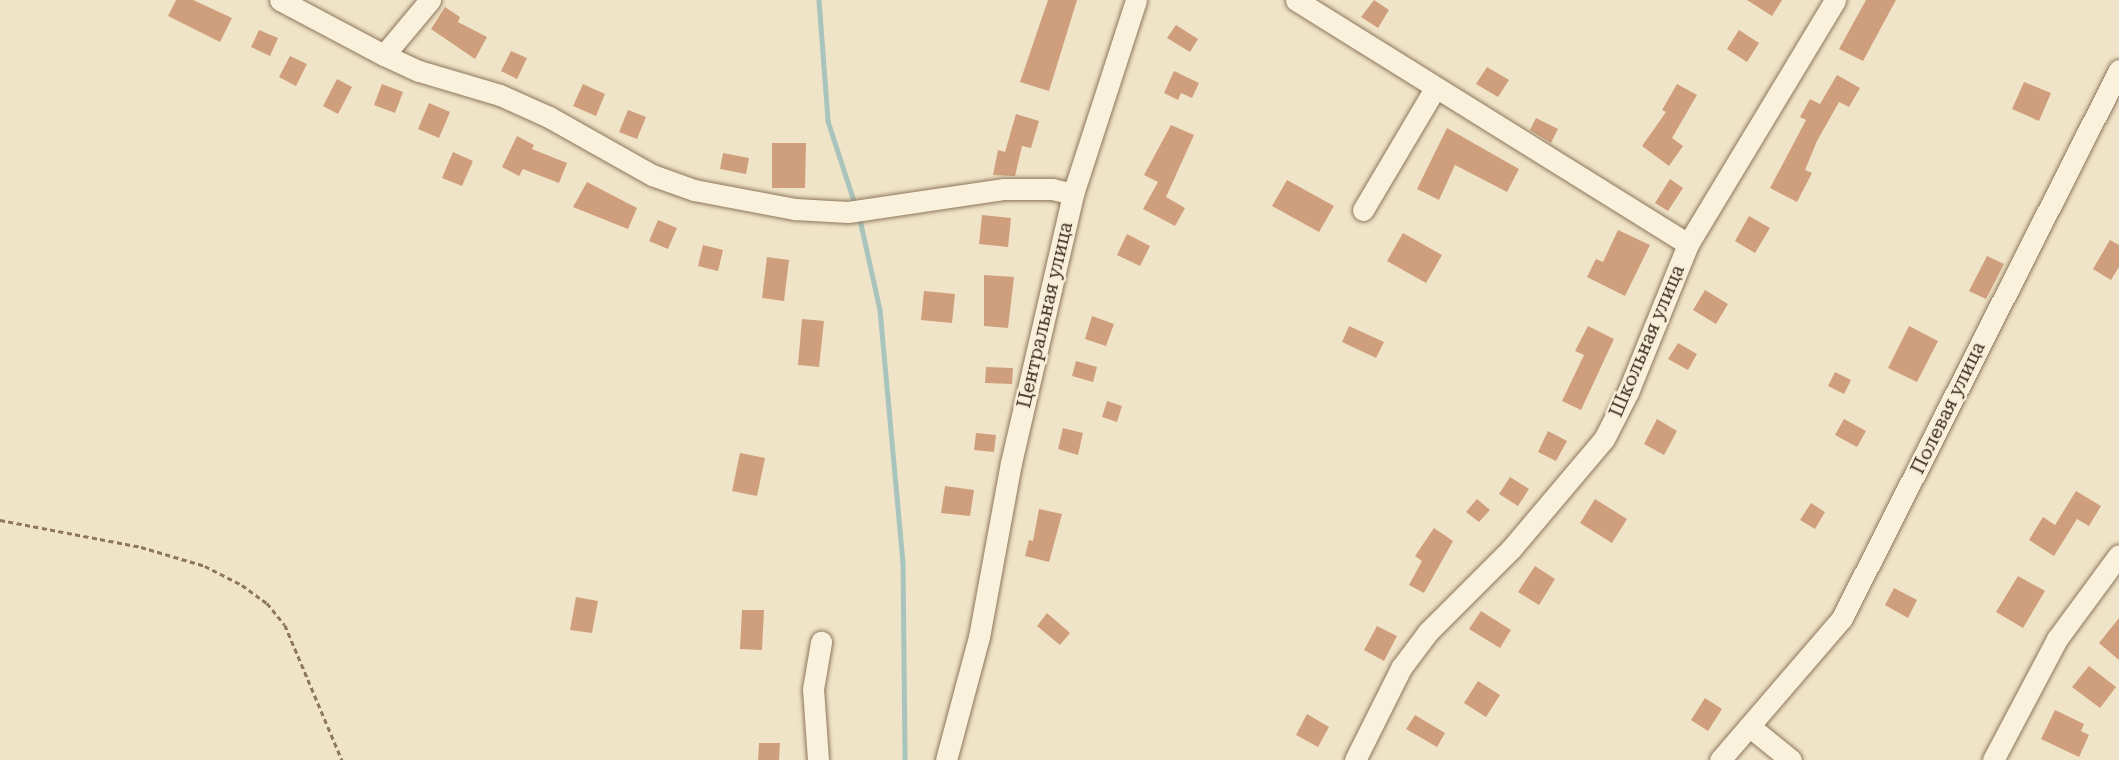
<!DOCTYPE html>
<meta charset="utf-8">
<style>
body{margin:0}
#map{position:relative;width:2119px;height:760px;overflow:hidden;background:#f0e4c8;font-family:"Roboto Serif",serif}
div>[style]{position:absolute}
.stream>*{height:4.5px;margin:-2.25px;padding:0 2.25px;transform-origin:2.25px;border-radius:2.25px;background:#a9c4bc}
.building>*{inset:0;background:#cf9f7d}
.path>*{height:2.5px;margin-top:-1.25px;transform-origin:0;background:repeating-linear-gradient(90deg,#8d765c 0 5px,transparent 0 8.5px)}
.roads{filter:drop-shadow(0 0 2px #8d765c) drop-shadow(0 0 2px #8d765c)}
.minor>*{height:21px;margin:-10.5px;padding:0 10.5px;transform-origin:10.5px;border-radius:10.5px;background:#faf1dc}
span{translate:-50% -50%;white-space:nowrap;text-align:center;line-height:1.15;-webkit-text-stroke:5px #f7eed8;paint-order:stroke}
.street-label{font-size:19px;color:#3d2e20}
</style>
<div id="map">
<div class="stream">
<div style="left:819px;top:0;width:121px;rotate:85.7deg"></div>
<div style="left:828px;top:121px;width:87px;rotate:72deg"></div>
<div style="left:859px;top:215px;width:97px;rotate:77.5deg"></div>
<div style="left:880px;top:310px;width:252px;rotate:84.8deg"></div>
<div style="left:903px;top:561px;width:199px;rotate:89.4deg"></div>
</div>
<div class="building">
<div style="clip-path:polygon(176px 0,193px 0,232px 18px,220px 42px,168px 16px)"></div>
<div style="clip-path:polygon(1048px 0,1077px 0,1049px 91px,1020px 82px)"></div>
<div style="clip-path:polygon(1374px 0,1389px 10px,1378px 28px,1361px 17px)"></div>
<div style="clip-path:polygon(1747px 0,1782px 0,1772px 16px)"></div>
<div style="clip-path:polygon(1866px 0,1896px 0,1863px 61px,1839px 49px)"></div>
<div style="clip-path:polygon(445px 7px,460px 17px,458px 22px,487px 37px,475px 59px,431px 29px)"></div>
<div style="clip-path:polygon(1176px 25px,1198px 39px,1190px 52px,1167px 38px)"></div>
<div style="clip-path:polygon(259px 30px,278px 38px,270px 56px,251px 47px)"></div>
<div style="clip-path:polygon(1739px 30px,1759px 43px,1747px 62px,1727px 49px)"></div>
<div style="clip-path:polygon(511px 51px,527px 58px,517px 79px,501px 71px)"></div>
<div style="clip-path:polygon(290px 56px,307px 64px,296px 86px,279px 77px)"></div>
<div style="clip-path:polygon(1487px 67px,1509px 80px,1498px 97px,1476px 84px)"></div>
<div style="clip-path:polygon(1174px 71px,1199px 83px,1192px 98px,1181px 93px,1178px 100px,1164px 93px)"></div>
<div style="clip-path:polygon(1837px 75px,1860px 88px,1849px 107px,1839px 102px,1817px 141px,1805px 170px,1812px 173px,1797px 202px,1770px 188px,1806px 120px,1800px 117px,1810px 99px,1820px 104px)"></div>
<div style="clip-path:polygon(337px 79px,352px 87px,338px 114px,323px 106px)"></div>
<div style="clip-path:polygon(2024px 82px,2051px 93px,2039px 121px,2012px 109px)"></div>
<div style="clip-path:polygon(382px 84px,403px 92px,395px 113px,374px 105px)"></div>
<div style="clip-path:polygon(583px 84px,605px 94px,596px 116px,573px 106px)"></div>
<div style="clip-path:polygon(1677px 84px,1697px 95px,1672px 138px,1683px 146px,1669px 166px,1642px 146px,1666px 112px,1662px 110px)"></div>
<div style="clip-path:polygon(429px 103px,450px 112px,439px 138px,418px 129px)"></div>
<div style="clip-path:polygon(628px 110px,646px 117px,637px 139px,619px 132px)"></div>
<div style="clip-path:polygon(1016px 114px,1039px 121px,1031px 148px,1022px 146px,1015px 176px,993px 175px,998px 150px,1005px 152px)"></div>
<div style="clip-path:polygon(1536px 118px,1558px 129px,1551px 143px,1530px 130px)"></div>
<div style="clip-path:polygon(1171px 125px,1194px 135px,1166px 197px,1185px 208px,1175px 226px,1143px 209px,1158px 182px,1144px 175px)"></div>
<div style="clip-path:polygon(1447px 128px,1519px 169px,1507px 192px,1455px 165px,1439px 200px,1417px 189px)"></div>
<div style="clip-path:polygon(517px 136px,534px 145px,532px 149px,567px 163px,559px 183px,523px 169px,519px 176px,502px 167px)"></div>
<div style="clip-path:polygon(772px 143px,806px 143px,805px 188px,772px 188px)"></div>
<div style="clip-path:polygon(453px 152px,473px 161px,462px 186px,442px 178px)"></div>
<div style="clip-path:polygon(723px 153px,749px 158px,746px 174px,720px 169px)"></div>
<div style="clip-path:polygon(1670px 179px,1683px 188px,1668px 211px,1655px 203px)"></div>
<div style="clip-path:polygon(1287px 180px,1334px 206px,1319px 232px,1272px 206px)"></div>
<div style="clip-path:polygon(587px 182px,637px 208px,628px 229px,573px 207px)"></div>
<div style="clip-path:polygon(982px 215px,1011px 218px,1008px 247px,979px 244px)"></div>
<div style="clip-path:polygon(1749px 216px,1770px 228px,1755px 253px,1735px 241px)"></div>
<div style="clip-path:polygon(658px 220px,677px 228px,668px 249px,649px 241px)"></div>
<div style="clip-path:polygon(1618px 230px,1650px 245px,1625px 296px,1587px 277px,1596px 259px,1603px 262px)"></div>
<div style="clip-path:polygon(1403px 233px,1442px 255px,1426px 283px,1387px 261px)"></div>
<div style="clip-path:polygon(1127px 234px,1150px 246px,1140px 266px,1117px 255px)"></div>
<div style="clip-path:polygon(2110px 240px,2119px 245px,2119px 267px,2111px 280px,2093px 269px)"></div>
<div style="clip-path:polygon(703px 245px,723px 250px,718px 271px,698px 266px)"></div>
<div style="clip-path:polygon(1987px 256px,2004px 264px,1986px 299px,1969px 291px)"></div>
<div style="clip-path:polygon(767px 257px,789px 260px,784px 301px,762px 298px)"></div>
<div style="clip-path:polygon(984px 275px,1014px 277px,1008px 328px,984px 326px)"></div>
<div style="clip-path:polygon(1705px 290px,1728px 304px,1716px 324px,1693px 310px)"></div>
<div style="clip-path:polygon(924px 291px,955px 294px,952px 323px,921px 320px)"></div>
<div style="clip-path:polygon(1092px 316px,1114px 324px,1106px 346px,1085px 339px)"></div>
<div style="clip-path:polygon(802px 319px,824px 321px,819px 367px,798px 365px)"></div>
<div style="clip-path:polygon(1349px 326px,1384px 342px,1376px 358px,1342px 342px)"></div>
<div style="clip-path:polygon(1588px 326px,1614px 339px,1581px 410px,1562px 401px,1584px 355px,1575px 351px)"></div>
<div style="clip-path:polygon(1909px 326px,1938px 341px,1917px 382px,1888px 368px)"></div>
<div style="clip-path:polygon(1678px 343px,1697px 354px,1688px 370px,1668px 359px)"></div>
<div style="clip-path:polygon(1076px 361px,1097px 367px,1093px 382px,1072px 376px)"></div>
<div style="clip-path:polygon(986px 367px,1013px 368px,1012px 384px,985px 383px)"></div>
<div style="clip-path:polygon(1835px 372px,1851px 380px,1844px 394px,1828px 386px)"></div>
<div style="clip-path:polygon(1107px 401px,1122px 406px,1117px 422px,1102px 417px)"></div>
<div style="clip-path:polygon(1657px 419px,1677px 431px,1664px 455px,1644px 444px)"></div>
<div style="clip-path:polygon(1844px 419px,1866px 431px,1857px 447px,1835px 435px)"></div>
<div style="clip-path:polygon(1063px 428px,1083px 433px,1078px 455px,1058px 449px)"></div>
<div style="clip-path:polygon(1548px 431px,1567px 441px,1556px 461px,1538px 452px)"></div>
<div style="clip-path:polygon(976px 433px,996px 435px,994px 452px,974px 450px)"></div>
<div style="clip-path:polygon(740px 453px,765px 458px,757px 496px,732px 491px)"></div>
<div style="clip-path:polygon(1510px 477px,1529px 489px,1518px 506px,1499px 494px)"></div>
<div style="clip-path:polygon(945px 486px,974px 490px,970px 516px,941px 513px)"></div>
<div style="clip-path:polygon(2076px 491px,2101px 506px,2089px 526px,2077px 519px,2054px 556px,2029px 540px,2043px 517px,2055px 525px)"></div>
<div style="clip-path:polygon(1477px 499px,1490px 510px,1479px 522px,1466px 512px)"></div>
<div style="clip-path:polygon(1595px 499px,1627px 519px,1612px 543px,1580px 523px)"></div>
<div style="clip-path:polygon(1811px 503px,1825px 512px,1815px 529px,1800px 520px)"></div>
<div style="clip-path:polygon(1039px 509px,1062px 514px,1049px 562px,1025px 556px,1029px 540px,1033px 541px)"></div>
<div style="clip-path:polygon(1434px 528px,1453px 541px,1424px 593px,1409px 585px,1422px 561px,1415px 556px)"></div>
<div style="clip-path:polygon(1535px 566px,1555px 579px,1539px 605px,1518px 592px)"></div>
<div style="clip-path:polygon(2018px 576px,2045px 591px,2023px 628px,1996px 612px)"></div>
<div style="clip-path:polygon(1894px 588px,1917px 600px,1908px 618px,1885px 605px)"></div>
<div style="clip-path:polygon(576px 597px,598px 601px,592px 633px,570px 630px)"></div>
<div style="clip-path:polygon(742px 610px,764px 610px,762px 650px,740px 649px)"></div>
<div style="clip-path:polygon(1481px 611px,1511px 630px,1500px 648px,1469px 629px)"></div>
<div style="clip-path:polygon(1047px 613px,1070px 633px,1060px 645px,1037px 626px)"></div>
<div style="clip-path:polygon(2119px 618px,2119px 660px,2099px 643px)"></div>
<div style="clip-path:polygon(1377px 626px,1397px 636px,1384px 661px,1364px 650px)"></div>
<div style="clip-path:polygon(2089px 666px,2116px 687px,2100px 708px,2072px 687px)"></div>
<div style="clip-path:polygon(1478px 681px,1500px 695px,1486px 717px,1464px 703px)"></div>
<div style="clip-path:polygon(1705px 698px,1722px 709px,1708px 731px,1691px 720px)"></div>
<div style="clip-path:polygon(2055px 710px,2084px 724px,2081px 731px,2089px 735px,2079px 757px,2041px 739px)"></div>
<div style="clip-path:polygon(1307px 714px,1329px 727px,1318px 747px,1296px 735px)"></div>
<div style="clip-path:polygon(1415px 715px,1445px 733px,1437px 747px,1406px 729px)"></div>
<div style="clip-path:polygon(759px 743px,780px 743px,779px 760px,758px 760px)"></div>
</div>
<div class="path">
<div style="left:0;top:520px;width:144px;rotate:10.8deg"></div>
<div style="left:141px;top:547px;width:67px;rotate:16.5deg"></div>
<div style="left:205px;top:566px;width:42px;rotate:27.2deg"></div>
<div style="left:242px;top:585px;width:31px;rotate:36deg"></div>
<div style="left:267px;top:603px;width:28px;rotate:51deg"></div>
<div style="left:285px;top:625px;width:147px;rotate:67.1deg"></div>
</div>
<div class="roads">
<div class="minor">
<div style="left:280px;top:0;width:118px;rotate:27.9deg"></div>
<div style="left:384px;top:55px;width:38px;rotate:25deg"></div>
<div style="left:419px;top:71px;width:84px;rotate:16.5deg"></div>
<div style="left:500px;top:95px;width:54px;rotate:24.2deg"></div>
<div style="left:549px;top:117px;width:118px;rotate:29.4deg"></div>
<div style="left:652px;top:175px;width:45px;rotate:19.7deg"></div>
<div style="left:694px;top:190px;width:103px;rotate:10.7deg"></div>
<div style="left:795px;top:209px;width:53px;rotate:3.2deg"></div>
<div style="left:848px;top:212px;width:158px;rotate:-8.4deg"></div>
<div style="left:1004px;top:189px;width:48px"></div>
<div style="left:1052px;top:189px;width:22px;rotate:13deg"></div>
<div style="left:1296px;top:0;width:462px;rotate:31.9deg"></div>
<div style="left:384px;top:55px;width:72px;rotate:-50.1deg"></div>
<div style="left:1363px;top:210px;width:139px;rotate:-59.4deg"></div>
<div style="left:1749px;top:726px;width:54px;rotate:39deg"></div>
<div style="left:818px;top:760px;width:71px;rotate:-94deg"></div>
<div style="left:813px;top:689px;width:48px;rotate:-80.3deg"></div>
<div style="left:946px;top:760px;width:127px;rotate:-75deg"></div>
<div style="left:979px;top:637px;width:177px;rotate:-79.6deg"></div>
<div style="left:1011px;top:463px;width:276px;rotate:-77deg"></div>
<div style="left:1073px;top:194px;width:204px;rotate:-72deg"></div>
<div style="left:1355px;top:760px;width:103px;rotate:-63.4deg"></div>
<div style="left:1401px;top:668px;width:45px;rotate:-53.1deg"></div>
<div style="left:1428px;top:632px;width:117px;rotate:-45deg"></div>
<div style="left:1511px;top:549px;width:144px;rotate:-49.8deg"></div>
<div style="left:1604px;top:439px;width:53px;rotate:-62.9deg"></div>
<div style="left:1628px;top:392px;width:160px;rotate:-67.9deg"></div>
<div style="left:1688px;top:244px;width:285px;rotate:-58.9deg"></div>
<div style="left:1720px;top:760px;width:187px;rotate:-49.3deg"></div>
<div style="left:1842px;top:618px;width:614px;rotate:-63.18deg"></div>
<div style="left:1993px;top:760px;width:137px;rotate:-62.1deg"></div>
<div style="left:2057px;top:639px;width:104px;rotate:-53.6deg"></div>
</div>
</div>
<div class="street-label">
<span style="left:1045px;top:315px;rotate:-77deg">Центральная улица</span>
<span style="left:1647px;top:341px;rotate:-67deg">Школьная улица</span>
<span style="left:1948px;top:408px;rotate:-64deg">Полевая улица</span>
</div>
</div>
